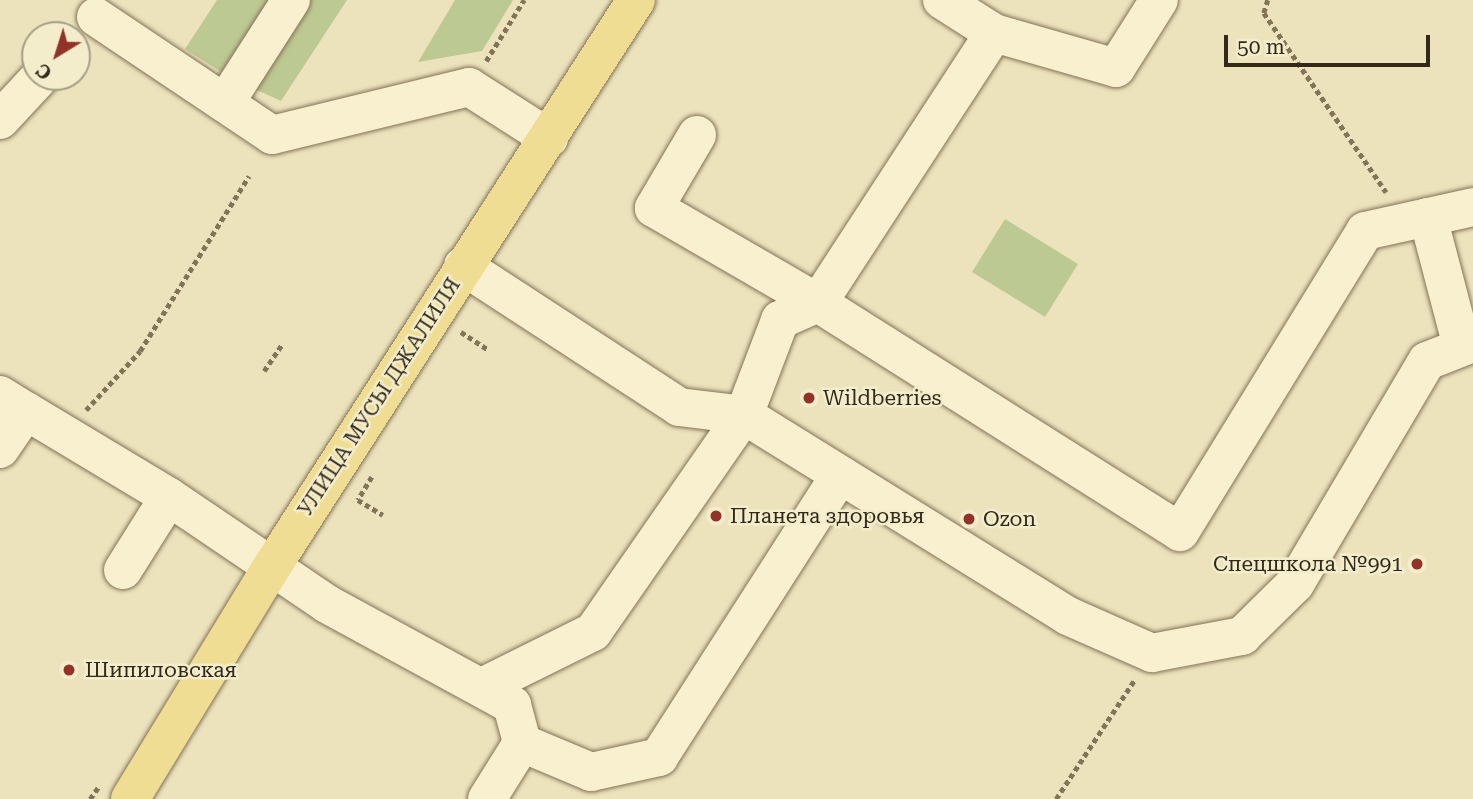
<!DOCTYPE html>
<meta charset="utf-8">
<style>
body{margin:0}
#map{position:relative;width:1473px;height:799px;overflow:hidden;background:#ece3bd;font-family:"Roboto Serif",serif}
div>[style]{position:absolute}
.green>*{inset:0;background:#bdc992}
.path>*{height:4.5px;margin-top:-2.25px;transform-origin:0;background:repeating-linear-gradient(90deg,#837357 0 5px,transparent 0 8.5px)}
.roads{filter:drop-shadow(0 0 2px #837357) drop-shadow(0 0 2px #837357)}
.minor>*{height:38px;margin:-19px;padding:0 19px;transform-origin:19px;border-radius:19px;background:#f8f0cf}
.major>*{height:38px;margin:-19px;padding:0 19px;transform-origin:19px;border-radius:19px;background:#f0dd94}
.dots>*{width:19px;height:19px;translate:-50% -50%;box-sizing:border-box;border:4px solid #f4edcc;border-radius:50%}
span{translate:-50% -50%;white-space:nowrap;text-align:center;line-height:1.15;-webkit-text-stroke:5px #f4edcc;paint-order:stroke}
.street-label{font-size:21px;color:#33291b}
.poi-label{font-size:21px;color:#33291b}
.left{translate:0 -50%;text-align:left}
.right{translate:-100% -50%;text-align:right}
.north{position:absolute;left:21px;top:21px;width:70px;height:70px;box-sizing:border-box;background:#f4edcc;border:2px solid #a79f85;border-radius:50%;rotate:218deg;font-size:19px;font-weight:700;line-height:28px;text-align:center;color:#33291b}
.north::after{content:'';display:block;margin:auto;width:24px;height:32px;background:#913328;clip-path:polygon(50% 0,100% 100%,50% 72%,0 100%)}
.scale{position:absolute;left:1224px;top:35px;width:206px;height:32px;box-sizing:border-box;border:4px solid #33291b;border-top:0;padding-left:9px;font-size:21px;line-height:24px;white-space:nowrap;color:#33291b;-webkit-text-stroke:5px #f4edcc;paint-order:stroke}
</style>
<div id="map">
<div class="green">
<div style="clip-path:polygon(217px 0,279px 0,229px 77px,185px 49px)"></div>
<div style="clip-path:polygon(305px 0,347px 0,281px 101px,248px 86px)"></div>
<div style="clip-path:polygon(455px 0,513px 0,482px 51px,418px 62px)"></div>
<div style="clip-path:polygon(1005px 219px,1078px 264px,1045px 317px,972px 272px)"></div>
</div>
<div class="path">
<div style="left:1268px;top:0;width:14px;rotate:107deg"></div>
<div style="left:1264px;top:13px;width:217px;rotate:55.7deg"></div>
<div style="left:486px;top:61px;width:72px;rotate:-58.1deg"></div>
<div style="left:461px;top:332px;width:31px;rotate:33deg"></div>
<div style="left:264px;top:371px;width:32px;rotate:-56deg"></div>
<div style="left:86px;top:410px;width:80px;rotate:-47.5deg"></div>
<div style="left:140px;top:351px;width:206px;rotate:-58.1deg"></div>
<div style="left:372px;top:477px;width:27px;rotate:121deg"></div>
<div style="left:358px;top:500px;width:29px;rotate:31deg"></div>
<div style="left:90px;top:799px;width:16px;rotate:-55deg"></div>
<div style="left:1056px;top:799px;width:144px;rotate:-56.6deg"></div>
</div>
<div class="roads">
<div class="minor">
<div style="left:942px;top:0;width:62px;rotate:32.4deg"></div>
<div style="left:96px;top:17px;width:212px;rotate:33.8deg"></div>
<div style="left:272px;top:135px;width:203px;rotate:-13.7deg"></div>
<div style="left:469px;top:87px;width:95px;rotate:32.5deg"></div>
<div style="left:225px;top:103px;width:122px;rotate:-57.3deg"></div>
<div style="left:0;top:120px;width:59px;rotate:-47.1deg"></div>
<div style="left:697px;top:135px;width:85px;rotate:120.5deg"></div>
<div style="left:654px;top:208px;width:190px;rotate:30.1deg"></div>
<div style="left:818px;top:303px;width:428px;rotate:32.3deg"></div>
<div style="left:1180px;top:532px;width:353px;rotate:-58.4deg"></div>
<div style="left:1365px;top:231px;width:111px;rotate:-12.5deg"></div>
<div style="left:1428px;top:217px;width:134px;rotate:75.3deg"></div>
<div style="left:463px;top:266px;width:258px;rotate:33.1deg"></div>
<div style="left:679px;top:407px;width:65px;rotate:7deg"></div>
<div style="left:744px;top:415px;width:381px;rotate:31.8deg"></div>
<div style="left:1068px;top:616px;width:92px;rotate:23.8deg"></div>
<div style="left:1152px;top:653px;width:92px;rotate:-10.7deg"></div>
<div style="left:1242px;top:636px;width:74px;rotate:-44.5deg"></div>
<div style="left:1295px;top:584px;width:259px;rotate:-59.4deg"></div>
<div style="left:1427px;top:361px;width:49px;rotate:-21.4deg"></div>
<div style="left:0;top:395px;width:31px;rotate:32deg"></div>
<div style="left:26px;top:411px;width:46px;rotate:124.4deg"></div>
<div style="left:26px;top:411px;width:167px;rotate:31deg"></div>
<div style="left:169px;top:497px;width:191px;rotate:34.1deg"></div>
<div style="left:327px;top:604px;width:211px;rotate:28.6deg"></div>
<div style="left:512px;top:705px;width:39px;rotate:75deg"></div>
<div style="left:522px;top:743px;width:66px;rotate:122deg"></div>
<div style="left:123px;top:570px;width:86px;rotate:-57.8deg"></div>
<div style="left:482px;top:687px;width:124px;rotate:-26.4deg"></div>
<div style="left:593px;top:632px;width:264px;rotate:-55.2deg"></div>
<div style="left:744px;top:415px;width:102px;rotate:-69.2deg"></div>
<div style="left:780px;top:320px;width:42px;rotate:-24.1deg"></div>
<div style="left:818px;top:303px;width:322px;rotate:-56.9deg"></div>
<div style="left:994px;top:33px;width:127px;rotate:16deg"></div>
<div style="left:1116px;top:68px;width:80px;rotate:-57.7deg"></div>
<div style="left:522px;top:743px;width:75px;rotate:22.8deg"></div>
<div style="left:591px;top:772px;width:70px;rotate:-12.4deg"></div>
<div style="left:659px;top:757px;width:335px;rotate:-57.3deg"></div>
</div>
<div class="major">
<div style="left:130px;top:799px;width:271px;rotate:-58.6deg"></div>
<div style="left:271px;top:568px;width:675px;rotate:-57.27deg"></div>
</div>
</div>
<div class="dots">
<div style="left:809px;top:398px;background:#913328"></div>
<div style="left:716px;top:516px;background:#913328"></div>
<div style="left:969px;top:519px;background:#913328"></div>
<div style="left:1417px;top:564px;background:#913328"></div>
<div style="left:69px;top:670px;background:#913328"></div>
</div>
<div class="street-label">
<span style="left:379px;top:397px;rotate:-57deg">УЛИЦА МУСЫ ДЖАЛИЛЯ</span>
</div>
<div class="poi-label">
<span class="left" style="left:823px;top:398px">Wildberries</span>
<span class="left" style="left:730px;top:516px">Планета здоровья</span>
<span class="left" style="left:983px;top:519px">Ozon</span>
<span class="right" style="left:1403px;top:564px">Спецшкола №991</span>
<span class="left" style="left:85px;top:670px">Шипиловская</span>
</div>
<div class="north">С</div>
<div class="scale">50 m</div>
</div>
